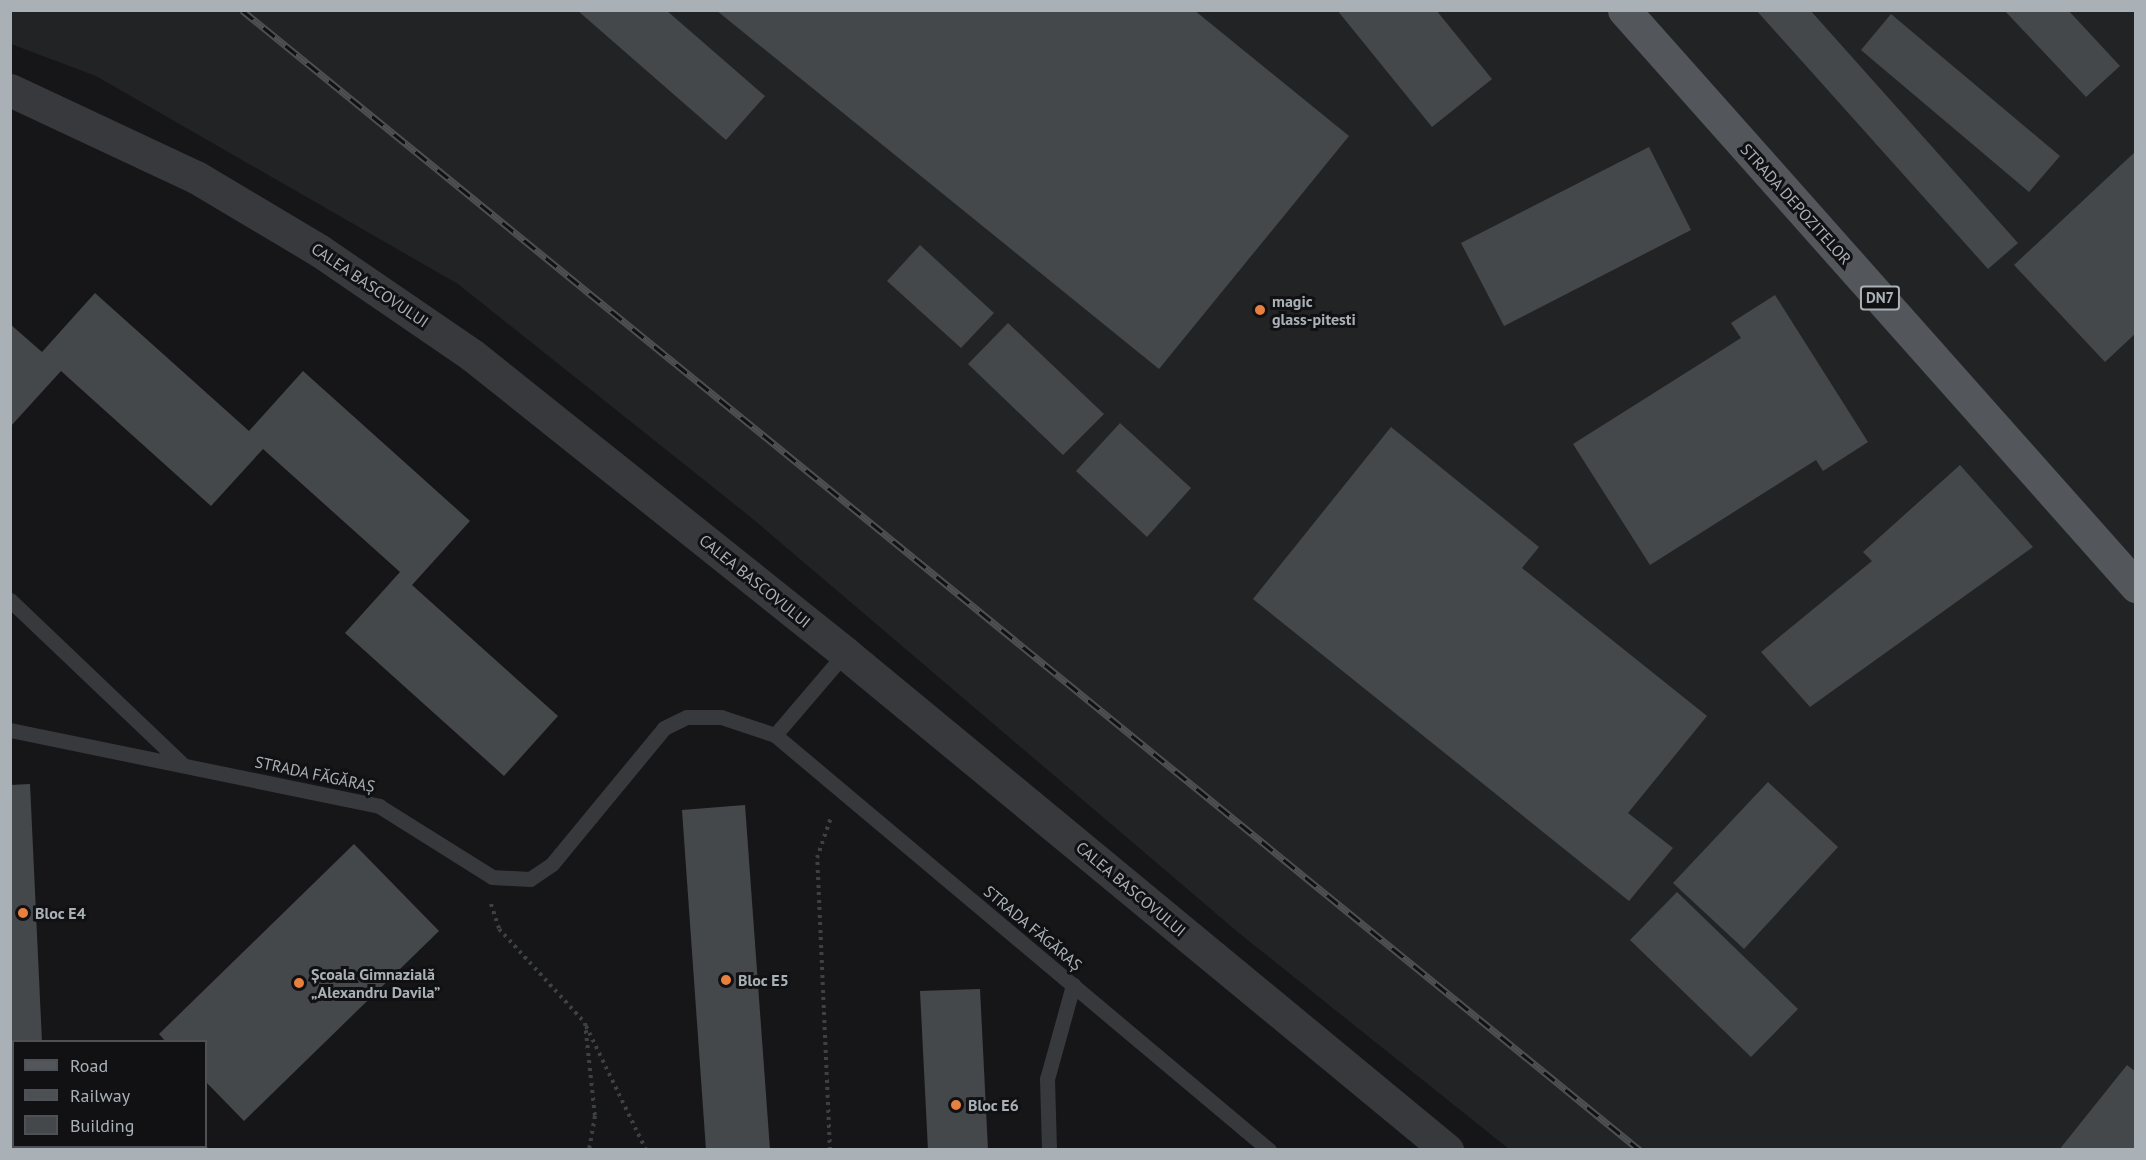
<!DOCTYPE html>
<meta charset="utf-8">
<style>
body{margin:0}
#map{position:relative;width:2146px;height:1160px;overflow:hidden;background:#161618;font-family:"PT Sans",sans-serif}
div>[style]{position:absolute}
.built>*{inset:0;background:#222325}
.building>*{inset:0;background:#45484b}
.path>*{height:4px;margin-top:-2px;transform-origin:0;background:repeating-linear-gradient(90deg,#3d4143 0 3px,transparent 0 7.5px)}
.service>*{height:15px;margin:-7.5px;padding:0 7.5px;transform-origin:7.5px;border-radius:7.5px;background:#37393d}
.tertiary>*{height:33px;margin:-16.5px;padding:0 16.5px;transform-origin:16.5px;border-radius:16.5px;background:#37393d}
.primary>*{height:33px;margin:-16.5px;padding:0 16.5px;transform-origin:16.5px;border-radius:16.5px;background:#53575b}
.rail>*{height:7px;margin-top:-3.5px;transform-origin:0;background:repeating-linear-gradient(90deg,#111113 0 14px,#4c5053 0 28px);box-sizing:border-box;border-block:2px solid #4c5053}
.dots>*{width:16px;height:16px;translate:-50% -50%;box-sizing:border-box;border:3px solid #111113;border-radius:50%}
span{translate:-50% -50%;white-space:nowrap;text-align:center;line-height:1.15;-webkit-text-stroke:6px #111113;paint-order:stroke}
.shield-label span{padding:2px 4px;background:#111113;border:2px solid;border-radius:4px;-webkit-text-stroke-width:0}
.shield-label{font-size:15px;color:#a9b1b7;font-weight:700}
.street-label{font-size:16px;color:#a9b1b7}
.poi-label{font-size:16px;color:#a9b1b7;font-weight:700}
.left{translate:0 -50%;text-align:left}
.frame{position:absolute;inset:0;border:12px solid #a9b1b7;pointer-events:none}
.legend{position:absolute;left:12px;top:1040px;width:195px;height:108px;box-sizing:border-box;background:#111113;border:2px solid #4e5155;margin:0;padding:8px 10px;list-style:none;font-size:18px;color:#a9b1b7}
.legend li{display:flex;align-items:center;gap:12px;height:30px}
.legend b{width:30px;border:2px solid #4e5155}
</style>
<div id="map">
<div class="built">
<div style="clip-path:polygon(10px 11px,2135px 11px,2135px 1149px,1509px 1149px,1239px 933px,753px 519px,458px 284px,96px 76px,11px 44px)"></div>
</div>
<div class="building">
<div style="clip-path:polygon(577px 10px,666px 10px,765px 96px,726px 140px)"></div>
<div style="clip-path:polygon(716px 10px,1194px 10px,1349px 136px,1159px 369px)"></div>
<div style="clip-path:polygon(1337px 10px,1436px 10px,1492px 79px,1432px 127px)"></div>
<div style="clip-path:polygon(1756px 10px,1810px 10px,2018px 243px,1988px 269px)"></div>
<div style="clip-path:polygon(2004px 10px,2068px 10px,2120px 66px,2086px 97px)"></div>
<div style="clip-path:polygon(1891px 14px,2060px 156px,2029px 192px,1861px 50px)"></div>
<div style="clip-path:polygon(1649px 147px,1691px 230px,1504px 326px,1461px 243px)"></div>
<div style="clip-path:polygon(2136px 151px,2136px 333px,2105px 362px,2014px 265px)"></div>
<div style="clip-path:polygon(920px 245px,994px 313px,961px 348px,887px 281px)"></div>
<div style="clip-path:polygon(95px 293px,249px 431px,303px 371px,470px 521px,412px 585px,558px 716px,504px 776px,345px 633px,400px 572px,263px 449px,211px 506px,61px 371px,10px 427px,10px 324px,42px 352px)"></div>
<div style="clip-path:polygon(1775px 295px,1868px 442px,1823px 471px,1816px 460px,1650px 565px,1573px 444px,1741px 338px,1731px 323px)"></div>
<div style="clip-path:polygon(1008px 323px,1104px 414px,1063px 455px,968px 364px)"></div>
<div style="clip-path:polygon(1120px 423px,1191px 488px,1147px 537px,1076px 471px)"></div>
<div style="clip-path:polygon(1391px 427px,1539px 547px,1522px 568px,1707px 716px,1628px 813px,1673px 848px,1629px 901px,1253px 599px)"></div>
<div style="clip-path:polygon(1960px 465px,2033px 547px,1810px 707px,1761px 652px,1872px 561px,1863px 552px)"></div>
<div style="clip-path:polygon(1768px 782px,1838px 847px,1744px 949px,1673px 883px)"></div>
<div style="clip-path:polygon(30px 784px,42px 1042px,14px 1042px,14px 1146px,48px 1150px,10px 1150px,10px 785px)"></div>
<div style="clip-path:polygon(745px 805px,770px 1150px,706px 1150px,682px 810px)"></div>
<div style="clip-path:polygon(354px 844px,439px 931px,244px 1121px,206px 1082px,206px 1042px,166px 1042px,159px 1034px)"></div>
<div style="clip-path:polygon(1677px 892px,1798px 1009px,1751px 1057px,1630px 940px)"></div>
<div style="clip-path:polygon(980px 989px,988px 1150px,928px 1150px,920px 991px)"></div>
<div style="clip-path:polygon(2127px 1065px,2136px 1072px,2136px 1150px,2059px 1150px)"></div>
<div style="clip-path:polygon(174px 1146px,206px 1146px,210px 1150px,171px 1150px)"></div>
</div>
<div class="path">
<div style="left:491px;top:904px;width:26px;rotate:72deg"></div>
<div style="left:499px;top:929px;width:127px;rotate:47.5deg"></div>
<div style="left:585px;top:1023px;width:94px;rotate:83.9deg"></div>
<div style="left:595px;top:1116px;width:35px;rotate:100deg"></div>
<div style="left:586px;top:1026px;width:138px;rotate:64.2deg"></div>
<div style="left:830px;top:1150px;width:292px;rotate:-92.5deg"></div>
<div style="left:817px;top:858px;width:43px;rotate:-71.1deg"></div>
</div>
<div class="service">
<div style="left:10px;top:600px;width:238px;rotate:43.6deg"></div>
<div style="left:10px;top:730px;width:377px;rotate:11.6deg"></div>
<div style="left:379px;top:806px;width:133px;rotate:32.1deg"></div>
<div style="left:492px;top:877px;width:38px;rotate:3deg"></div>
<div style="left:530px;top:879px;width:27px;rotate:-34deg"></div>
<div style="left:552px;top:864px;width:176px;rotate:-50.5deg"></div>
<div style="left:664px;top:728px;width:25px;rotate:-26deg"></div>
<div style="left:687px;top:717px;width:34px"></div>
<div style="left:721px;top:717px;width:57px;rotate:18.4deg"></div>
<div style="left:775px;top:735px;width:108px;rotate:-49.5deg"></div>
<div style="left:775px;top:735px;width:645px;rotate:40.03deg"></div>
<div style="left:1049px;top:1150px;width:71px;rotate:-91.6deg"></div>
<div style="left:1047px;top:1079px;width:98px;rotate:-74.5deg"></div>
</div>
<div class="tertiary">
<div style="left:10px;top:90px;width:205px;rotate:25.1deg"></div>
<div style="left:196px;top:177px;width:144px;rotate:30.8deg"></div>
<div style="left:320px;top:251px;width:184px;rotate:34.4deg"></div>
<div style="left:472px;top:355px;width:477px;rotate:38.6deg"></div>
<div style="left:845px;top:653px;width:781px;rotate:39.54deg"></div>
</div>
<div class="primary">
<div style="left:1624px;top:10px;width:771px;rotate:48.37deg"></div>
</div>
<div class="rail">
<div style="left:242px;top:10px;width:1804px;rotate:39.2deg"></div>
</div>
<div class="dots">
<div style="left:1260px;top:310px;background:#e8803e"></div>
<div style="left:23px;top:913px;background:#e8803e"></div>
<div style="left:726px;top:980px;background:#e8803e"></div>
<div style="left:299px;top:983px;background:#e8803e"></div>
<div style="left:956px;top:1105px;background:#e8803e"></div>
</div>
<div class="shield-label">
<span style="left:1880px;top:298px">DN7</span>
</div>
<div class="street-label">
<span style="left:1796px;top:204px;rotate:48deg">STRADA DEPOZITELOR</span>
<span style="left:370px;top:285px;rotate:34deg">CALEA BASCOVULUI</span>
<span style="left:755px;top:581px;rotate:39deg">CALEA BASCOVULUI</span>
<span style="left:315px;top:774px;rotate:12deg">STRADA FĂGĂRAȘ</span>
<span style="left:1131px;top:889px;rotate:40deg">CALEA BASCOVULUI</span>
<span style="left:1033px;top:928px;rotate:40deg">STRADA FĂGĂRAȘ</span>
</div>
<div class="poi-label">
<span class="left" style="left:1272px;top:310px">magic<br>glass-pitesti</span>
<span class="left" style="left:35px;top:913px">Bloc E4</span>
<span class="left" style="left:311px;top:983px">Școala Gimnazială<br>„Alexandru Davila”</span>
<span class="left" style="left:738px;top:980px">Bloc E5</span>
<span class="left" style="left:968px;top:1105px">Bloc E6</span>
</div>
<div class="frame"></div>
<ul class="legend">
<li><b style="height:8px;background:#53575b"></b>Road</li>
<li><b style="height:8px;background:#4c5053"></b>Railway</li>
<li><b style="height:16px;background:#45484b"></b>Building</li>
</ul>
</div>
